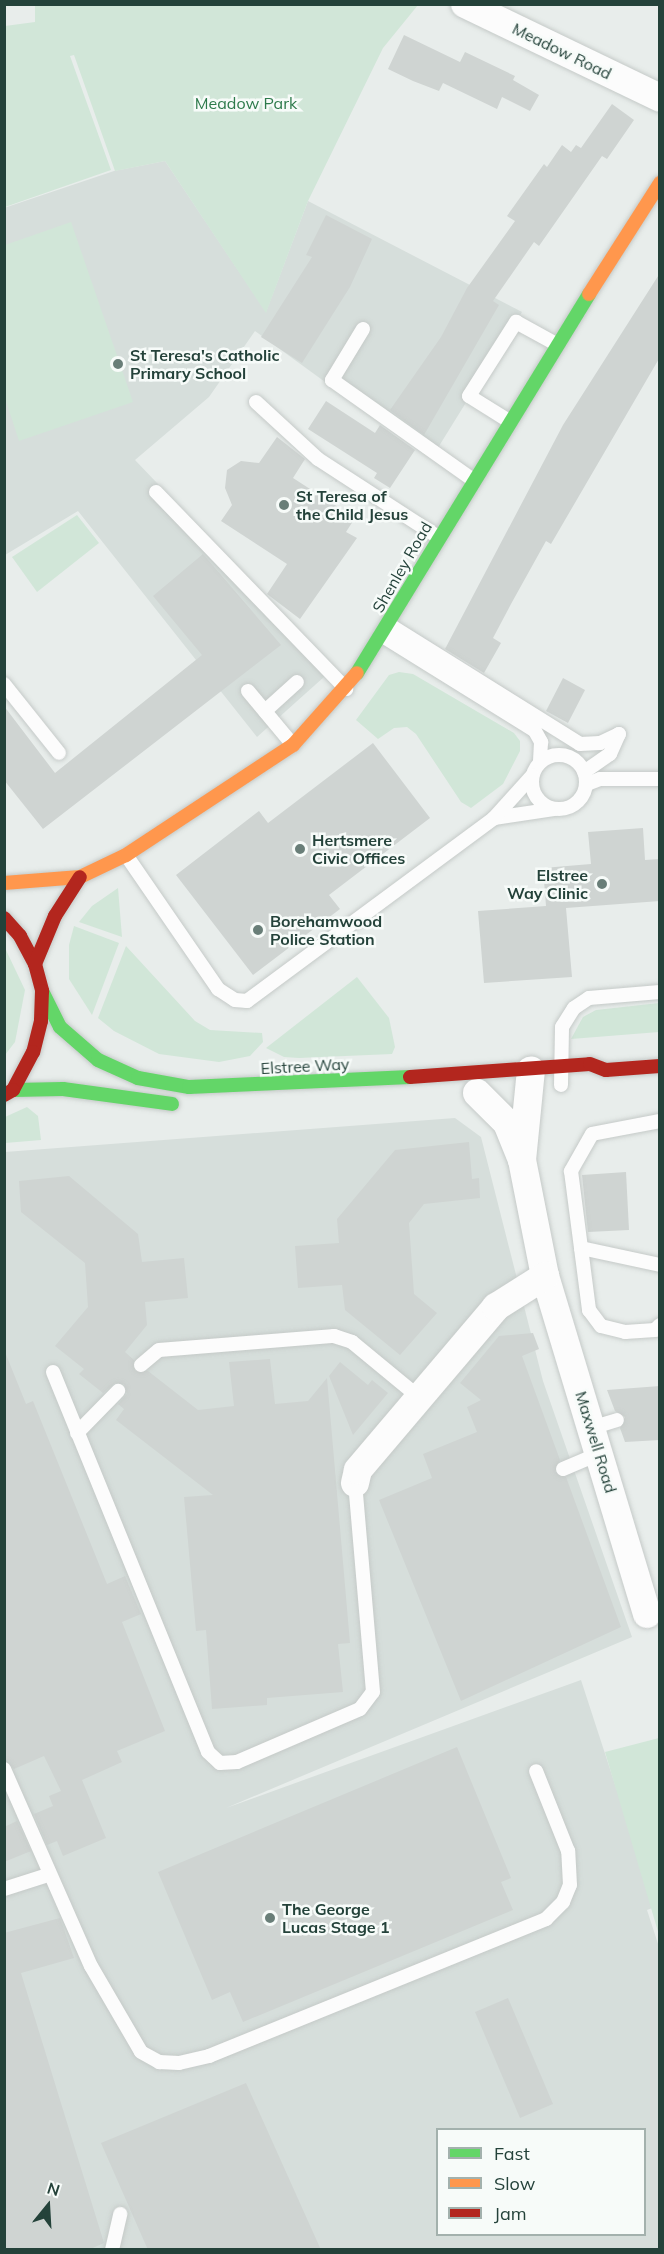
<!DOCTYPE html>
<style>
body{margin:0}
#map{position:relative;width:664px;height:2254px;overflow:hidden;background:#e8edeb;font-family:Mulish,sans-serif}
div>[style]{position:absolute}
.built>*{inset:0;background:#d6dedb}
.green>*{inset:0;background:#d1e6d8}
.building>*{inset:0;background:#cfd4d2}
.roads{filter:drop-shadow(0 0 2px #c5cac8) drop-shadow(0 0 2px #c5cac8)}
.lane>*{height:14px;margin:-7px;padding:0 7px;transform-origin:7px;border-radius:7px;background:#fcfcfc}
.lane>.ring{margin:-7px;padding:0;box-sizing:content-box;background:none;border:14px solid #fcfcfc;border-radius:50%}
.street>*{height:28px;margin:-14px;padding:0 14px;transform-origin:14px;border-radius:14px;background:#fcfcfc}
.fast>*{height:14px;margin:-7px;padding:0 7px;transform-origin:7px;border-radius:7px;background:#63d668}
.slow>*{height:14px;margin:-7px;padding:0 7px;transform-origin:7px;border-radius:7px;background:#ff974d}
.jam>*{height:14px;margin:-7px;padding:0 7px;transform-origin:7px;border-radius:7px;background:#b3261e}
.dots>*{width:16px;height:16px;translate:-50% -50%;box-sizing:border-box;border:3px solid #f7fbf9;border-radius:50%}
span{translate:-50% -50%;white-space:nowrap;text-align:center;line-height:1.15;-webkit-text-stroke:5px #f7fbf9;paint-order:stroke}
.street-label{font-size:16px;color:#24423a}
.park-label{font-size:16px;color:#2d7a4b}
.poi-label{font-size:16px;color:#24423a;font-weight:700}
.left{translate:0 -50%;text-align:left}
.right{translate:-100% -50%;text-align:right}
.frame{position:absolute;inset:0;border:6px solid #24423a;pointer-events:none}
.legend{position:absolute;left:436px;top:2128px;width:210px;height:108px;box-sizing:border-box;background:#f7fbf9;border:2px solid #a3b1ad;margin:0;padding:8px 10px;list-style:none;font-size:18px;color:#24423a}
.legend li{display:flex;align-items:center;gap:12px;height:30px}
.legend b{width:30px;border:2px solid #a3b1ad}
.north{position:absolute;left:18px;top:2176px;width:60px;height:60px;-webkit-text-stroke:4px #f7fbf9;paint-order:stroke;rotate:18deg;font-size:16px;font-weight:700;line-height:24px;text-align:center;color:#24423a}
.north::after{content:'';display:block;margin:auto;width:21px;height:27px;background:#24423a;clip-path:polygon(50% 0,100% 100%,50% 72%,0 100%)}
</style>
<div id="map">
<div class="built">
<div style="clip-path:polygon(165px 161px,266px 312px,308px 201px,522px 312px,431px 459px,255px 331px,209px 397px,135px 460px,334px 668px,257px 737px,78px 511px,5px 555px,4px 208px,114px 171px)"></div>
<div style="clip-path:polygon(evenodd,455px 1118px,481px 1137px,543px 1381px,632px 1637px,226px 1808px,581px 1680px,655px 1907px,647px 1910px,660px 1950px,659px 2249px,5px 2250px,5px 1152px,455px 1118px,438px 2130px,644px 2130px,644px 2234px,438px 2234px,438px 2130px)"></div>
</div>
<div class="green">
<div style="clip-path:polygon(35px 5px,418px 5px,383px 48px,308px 201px,266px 313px,165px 161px,115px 171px,74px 55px,70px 56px,111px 170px,5px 207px,5px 26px,35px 22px)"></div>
<div style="clip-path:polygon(71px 222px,133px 402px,19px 441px,5px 398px,5px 245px)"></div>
<div style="clip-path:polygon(77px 515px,99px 543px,37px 592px,12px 557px)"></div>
<div style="clip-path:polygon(399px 672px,413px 674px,514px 733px,520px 741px,520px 751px,503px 784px,471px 808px,461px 802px,416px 734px,407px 727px,394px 728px,378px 739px,356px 720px,389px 675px)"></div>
<div style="clip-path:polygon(118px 888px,122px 937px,79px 922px,92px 906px)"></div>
<div style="clip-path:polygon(74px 926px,119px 943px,92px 1015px,69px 979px,69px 945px)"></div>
<div style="clip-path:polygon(126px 946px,195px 1021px,210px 1030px,262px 1033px,263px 1042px,250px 1056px,219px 1062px,159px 1054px,114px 1031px,98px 1018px)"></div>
<div style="clip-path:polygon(5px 948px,25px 990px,15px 1042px,5px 1055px)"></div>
<div style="clip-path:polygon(357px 977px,389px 1018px,395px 1047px,392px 1054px,299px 1058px,284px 1057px,266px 1048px)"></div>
<div style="clip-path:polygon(659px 1003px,659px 1032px,571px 1039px,583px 1017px,596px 1010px)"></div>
<div style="clip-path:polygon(27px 1107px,38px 1116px,41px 1140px,5px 1143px,5px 1117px)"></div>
<div style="clip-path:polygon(659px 1738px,660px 1738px,659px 1935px,605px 1752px)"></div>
</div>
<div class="building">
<div style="clip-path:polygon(404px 35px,460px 62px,465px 52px,515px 76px,513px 80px,539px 95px,530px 111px,502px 97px,497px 109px,443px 83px,439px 91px,413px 81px,388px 69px)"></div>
<div style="clip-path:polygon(612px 104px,634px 120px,607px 159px,602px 156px,539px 246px,534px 242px,493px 301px,499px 305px,424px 435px,390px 410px,441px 337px,467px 288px,515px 221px,507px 216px,544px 164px,547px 167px,562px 145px,571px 152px,576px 145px,581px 148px)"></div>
<div style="clip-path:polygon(326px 215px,372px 239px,350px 287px,302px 363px,261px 337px,312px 257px,306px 255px)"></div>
<div style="clip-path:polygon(660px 273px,660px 357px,551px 544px,546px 541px,511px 604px,493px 638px,501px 643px,484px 673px,445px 649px,563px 425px)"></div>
<div style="clip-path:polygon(326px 401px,375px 433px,380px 425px,415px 450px,390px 488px,374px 478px,377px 473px,308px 429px)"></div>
<div style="clip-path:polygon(277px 437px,305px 459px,293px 478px,355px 518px,346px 532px,357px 538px,300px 619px,267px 594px,287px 564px,221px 521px,232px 505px,225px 488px,227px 470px,241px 461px,259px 463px)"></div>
<div style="clip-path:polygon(203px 554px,281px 645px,43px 829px,4px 780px,4px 706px,55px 773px,202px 655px,153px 596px)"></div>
<div style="clip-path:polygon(563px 678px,585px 690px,568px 723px,546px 711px)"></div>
<div style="clip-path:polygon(373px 743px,430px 818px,329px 895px,340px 909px,253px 975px,176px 875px,259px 811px,268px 823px)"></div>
<div style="clip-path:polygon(643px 828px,645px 860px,660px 859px,660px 901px,566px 908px,572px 977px,484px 983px,478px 911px,546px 906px,543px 868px,591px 864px,588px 832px)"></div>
<div style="clip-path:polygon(469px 1142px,472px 1179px,479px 1178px,480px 1198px,424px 1204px,409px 1223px,414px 1294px,437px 1313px,400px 1355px,345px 1310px,342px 1285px,298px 1288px,295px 1246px,339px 1243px,337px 1219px,395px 1150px)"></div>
<div style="clip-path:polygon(626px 1172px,629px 1230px,588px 1232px,582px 1175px)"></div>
<div style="clip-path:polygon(69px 1176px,138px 1234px,142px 1262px,184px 1258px,188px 1298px,145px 1302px,147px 1325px,125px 1352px,134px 1360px,135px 1371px,148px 1371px,198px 1410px,234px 1406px,229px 1362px,270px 1359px,275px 1404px,308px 1401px,327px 1378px,350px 1643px,338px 1644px,343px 1692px,267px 1698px,267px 1705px,212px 1709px,206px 1630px,196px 1631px,184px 1497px,213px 1495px,116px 1420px,124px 1409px,118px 1404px,127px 1394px,124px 1384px,115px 1383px,103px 1393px,79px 1374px,84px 1369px,55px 1346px,88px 1307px,85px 1263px,21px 1212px,19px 1181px)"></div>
<div style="clip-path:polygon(533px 1333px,539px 1349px,522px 1356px,560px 1460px,555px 1472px,566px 1477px,621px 1627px,461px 1701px,379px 1500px,432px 1478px,423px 1454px,477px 1432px,467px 1407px,481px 1400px,460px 1383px,499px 1336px)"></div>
<div style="clip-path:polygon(5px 1352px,26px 1404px,33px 1401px,107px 1584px,125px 1576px,141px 1614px,122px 1622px,165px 1731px,117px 1751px,122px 1762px,82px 1780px,106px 1838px,63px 1856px,57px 1841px,47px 1845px,34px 1814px,53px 1806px,49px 1796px,61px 1791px,44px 1756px,14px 1769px,4px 1760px)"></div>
<div style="clip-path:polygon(340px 1362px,368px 1385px,372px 1380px,388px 1393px,353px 1435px,329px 1376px)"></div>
<div style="clip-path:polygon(660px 1386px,660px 1440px,625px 1442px,620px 1428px,625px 1417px,615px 1411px,607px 1390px)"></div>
<div style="clip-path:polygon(457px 1747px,511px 1878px,501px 1882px,513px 1910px,243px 2022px,230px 1992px,212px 2000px,158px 1872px)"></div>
<div style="clip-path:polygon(17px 1821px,31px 1851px,4px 1862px,4px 1827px)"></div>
<div style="clip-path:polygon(60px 1918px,74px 1958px,21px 1973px,104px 2243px,88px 2250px,4px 2250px,4px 1933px)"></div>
<div style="clip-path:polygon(508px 1998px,553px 2104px,520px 2118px,475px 2012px)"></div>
<div style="clip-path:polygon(246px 2083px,321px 2250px,148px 2250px,101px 2143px)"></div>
</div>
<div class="roads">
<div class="lane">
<div style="left:363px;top:329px;width:60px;rotate:121.3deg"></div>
<div style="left:332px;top:380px;width:173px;rotate:35.3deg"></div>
<div style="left:256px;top:402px;width:84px;rotate:42.6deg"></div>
<div style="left:318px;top:459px;width:143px;rotate:33deg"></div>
<div style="left:509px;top:421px;width:47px;rotate:-148deg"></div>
<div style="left:469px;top:396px;width:88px;rotate:-57.6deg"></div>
<div style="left:516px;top:322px;width:46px;rotate:28.8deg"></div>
<div style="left:156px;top:492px;width:274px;rotate:46deg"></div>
<div style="left:388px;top:624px;width:226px;rotate:32deg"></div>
<div style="left:580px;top:744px;width:20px;rotate:-3deg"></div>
<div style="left:600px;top:743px;width:21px;rotate:-25deg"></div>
<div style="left:381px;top:635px;width:181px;rotate:31.9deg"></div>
<div style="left:535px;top:731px;width:13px;rotate:61deg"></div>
<div style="left:541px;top:742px;width:20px;rotate:93deg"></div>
<div style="left:4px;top:684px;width:88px;rotate:51.4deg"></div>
<div style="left:248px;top:691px;width:70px;rotate:50.2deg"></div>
<div style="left:265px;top:711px;width:43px;rotate:-42.2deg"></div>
<div class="ring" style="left:532px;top:755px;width:40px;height:40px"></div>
<div style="left:584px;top:772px;width:32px;rotate:-35deg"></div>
<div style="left:610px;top:754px;width:22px;rotate:-66deg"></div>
<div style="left:587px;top:784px;width:14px;rotate:-21deg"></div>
<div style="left:600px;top:779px;width:60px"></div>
<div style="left:494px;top:818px;width:62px;rotate:-8.4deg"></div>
<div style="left:126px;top:855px;width:163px;rotate:55.5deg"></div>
<div style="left:218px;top:989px;width:20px;rotate:33deg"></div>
<div style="left:235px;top:1000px;width:12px;rotate:5deg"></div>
<div style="left:247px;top:1001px;width:307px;rotate:-36.5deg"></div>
<div style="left:494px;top:818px;width:57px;rotate:-47.9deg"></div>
<div style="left:561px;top:1085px;width:58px;rotate:-89deg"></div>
<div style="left:562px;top:1027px;width:22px;rotate:-58deg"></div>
<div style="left:574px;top:1008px;width:18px;rotate:-34deg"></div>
<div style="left:589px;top:998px;width:71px;rotate:-4.8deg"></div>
<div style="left:660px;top:1121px;width:69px;rotate:169.2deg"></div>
<div style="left:592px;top:1134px;width:43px;rotate:119.6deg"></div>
<div style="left:571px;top:1171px;width:78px;rotate:82.6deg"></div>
<div style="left:581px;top:1248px;width:81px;rotate:12.1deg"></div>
<div style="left:581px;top:1248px;width:63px;rotate:82.6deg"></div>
<div style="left:589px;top:1310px;width:20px;rotate:53deg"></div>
<div style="left:601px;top:1326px;width:25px;rotate:14deg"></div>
<div style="left:625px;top:1332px;width:30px;rotate:-4deg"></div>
<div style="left:655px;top:1330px;width:7px;rotate:-45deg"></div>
<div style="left:141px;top:1365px;width:23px;rotate:-40deg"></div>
<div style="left:159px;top:1350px;width:176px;rotate:-4.6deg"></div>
<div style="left:334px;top:1336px;width:19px;rotate:18deg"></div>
<div style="left:352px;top:1342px;width:88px;rotate:39.5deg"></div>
<div style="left:53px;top:1372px;width:410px;rotate:67.8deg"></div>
<div style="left:208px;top:1752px;width:16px;rotate:43deg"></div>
<div style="left:220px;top:1763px;width:17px;rotate:-3deg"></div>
<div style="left:237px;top:1762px;width:134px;rotate:-23.3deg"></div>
<div style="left:360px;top:1709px;width:21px;rotate:-53deg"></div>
<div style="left:373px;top:1692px;width:210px;rotate:-94.9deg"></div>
<div style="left:591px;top:1428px;width:27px;rotate:-17deg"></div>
<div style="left:77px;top:1433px;width:59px;rotate:-45.7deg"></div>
<div style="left:563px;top:1469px;width:39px;rotate:-23deg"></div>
<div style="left:4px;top:1769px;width:215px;rotate:66.2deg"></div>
<div style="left:91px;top:1966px;width:99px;rotate:59.8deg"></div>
<div style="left:141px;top:2052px;width:21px;rotate:29deg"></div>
<div style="left:159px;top:2062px;width:20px;rotate:3deg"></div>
<div style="left:179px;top:2063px;width:31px;rotate:-13deg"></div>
<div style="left:209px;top:2056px;width:364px;rotate:-22.1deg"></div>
<div style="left:546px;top:1919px;width:24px;rotate:-45deg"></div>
<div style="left:563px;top:1902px;width:18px;rotate:-68deg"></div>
<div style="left:570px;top:1885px;width:34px;rotate:-93deg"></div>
<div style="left:568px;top:1851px;width:86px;rotate:-111.8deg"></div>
<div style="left:4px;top:1889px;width:46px;rotate:-17.7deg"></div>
<div style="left:112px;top:2250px;width:37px;rotate:-77deg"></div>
</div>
<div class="street">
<div style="left:465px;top:4px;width:216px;rotate:25.7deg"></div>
<div style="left:477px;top:1093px;width:42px;rotate:45deg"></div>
<div style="left:507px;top:1123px;width:40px;rotate:68deg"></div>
<div style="left:522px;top:1160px;width:118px;rotate:78.8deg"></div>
<div style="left:545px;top:1276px;width:353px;rotate:73.2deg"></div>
<div style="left:522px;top:1160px;width:90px;rotate:-84.3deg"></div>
<div style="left:355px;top:1483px;width:13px;rotate:-77deg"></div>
<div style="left:358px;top:1470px;width:214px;rotate:-49.7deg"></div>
<div style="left:496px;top:1307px;width:58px;rotate:-32.3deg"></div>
</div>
<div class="fast">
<div style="left:357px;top:673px;width:444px;rotate:-58.5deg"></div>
<div style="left:42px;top:991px;width:40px;rotate:63.4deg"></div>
<div style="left:60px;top:1027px;width:50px;rotate:41deg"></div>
<div style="left:98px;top:1060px;width:44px;rotate:24.2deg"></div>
<div style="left:138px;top:1078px;width:52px;rotate:10deg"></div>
<div style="left:189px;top:1087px;width:221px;rotate:-2.6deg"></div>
<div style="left:13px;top:1090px;width:50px;rotate:-1.1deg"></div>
<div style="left:63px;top:1089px;width:110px;rotate:7.8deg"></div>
</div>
<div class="slow">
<div style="left:589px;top:294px;width:132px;rotate:-57.4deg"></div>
<div style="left:4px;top:883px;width:76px;rotate:-4.5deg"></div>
<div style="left:80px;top:877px;width:51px;rotate:-25.6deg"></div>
<div style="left:126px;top:855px;width:200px;rotate:-33.4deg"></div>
<div style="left:293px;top:745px;width:96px;rotate:-48.4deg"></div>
</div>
<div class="jam">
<div style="left:4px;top:918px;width:24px;rotate:48deg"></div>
<div style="left:20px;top:936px;width:32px;rotate:62deg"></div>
<div style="left:35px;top:964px;width:28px;rotate:75deg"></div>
<div style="left:42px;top:991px;width:30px;rotate:92deg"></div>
<div style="left:41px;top:1021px;width:32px;rotate:104deg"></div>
<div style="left:33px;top:1052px;width:43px;rotate:117.8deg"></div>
<div style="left:13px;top:1090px;width:10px;rotate:151deg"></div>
<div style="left:35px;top:964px;width:52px;rotate:-67.4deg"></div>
<div style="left:55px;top:916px;width:46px;rotate:-57.3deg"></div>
<div style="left:410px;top:1077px;width:180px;rotate:-4.1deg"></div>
<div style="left:590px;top:1064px;width:17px;rotate:21deg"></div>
<div style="left:606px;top:1070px;width:54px;rotate:-4.2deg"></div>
</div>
</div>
<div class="dots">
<div style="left:118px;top:364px;background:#697e78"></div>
<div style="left:284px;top:505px;background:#697e78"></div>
<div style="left:300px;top:849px;background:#697e78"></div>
<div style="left:602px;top:884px;background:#697e78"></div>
<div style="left:258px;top:930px;background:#697e78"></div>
<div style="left:270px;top:1918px;background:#697e78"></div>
</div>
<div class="street-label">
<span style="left:562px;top:51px;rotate:26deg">Meadow Road</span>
<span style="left:402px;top:567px;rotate:-60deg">Shenley Road</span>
<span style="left:305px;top:1066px;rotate:-3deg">Elstree Way</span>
<span style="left:596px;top:1442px;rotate:73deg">Maxwell Road</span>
</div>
<div class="park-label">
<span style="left:246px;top:103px">Meadow Park</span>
</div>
<div class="poi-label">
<span class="left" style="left:130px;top:364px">St Teresa's Catholic<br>Primary School</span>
<span class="left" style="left:296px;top:505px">St Teresa of<br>the Child Jesus</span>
<span class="left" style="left:312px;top:849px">Hertsmere<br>Civic Offices</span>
<span class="right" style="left:588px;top:884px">Elstree<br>Way Clinic</span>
<span class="left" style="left:270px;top:930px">Borehamwood<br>Police Station</span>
<span class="left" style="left:282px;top:1918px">The George<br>Lucas Stage 1</span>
</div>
<div class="frame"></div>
<ul class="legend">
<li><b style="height:8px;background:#63d668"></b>Fast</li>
<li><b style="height:8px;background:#ff974d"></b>Slow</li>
<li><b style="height:8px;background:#b3261e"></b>Jam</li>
</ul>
<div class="north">N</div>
</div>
